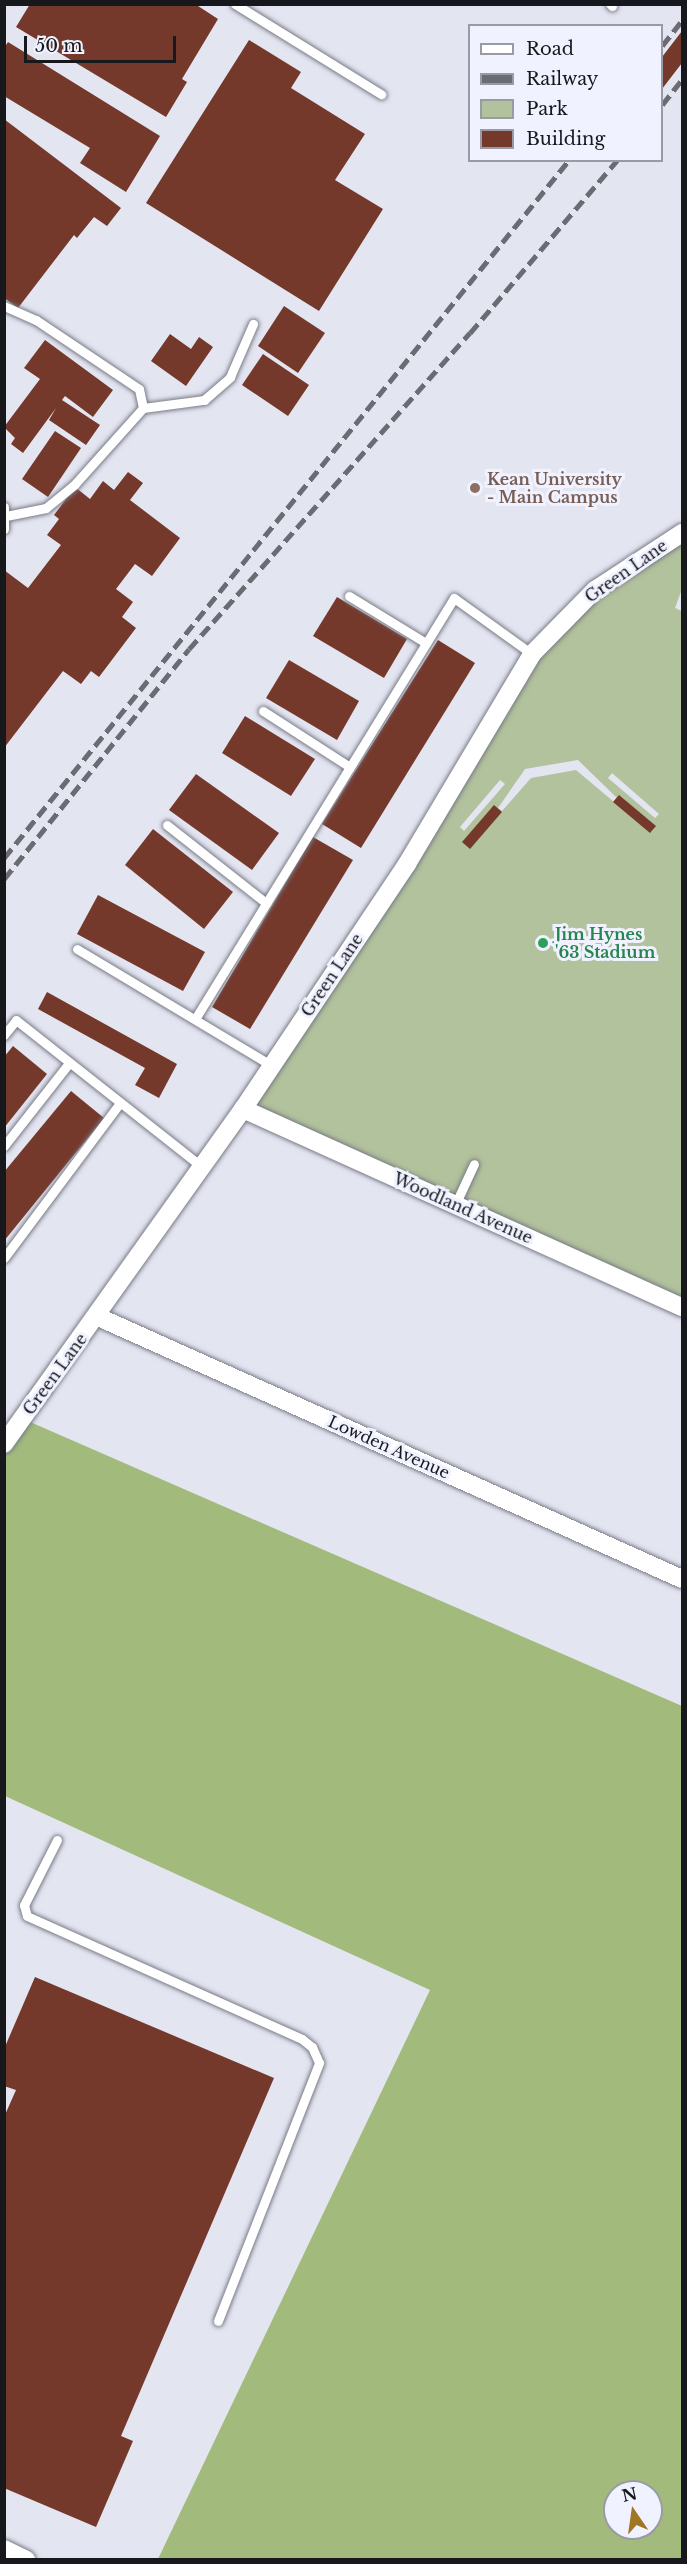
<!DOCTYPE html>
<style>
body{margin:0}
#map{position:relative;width:687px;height:2564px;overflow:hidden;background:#e3e5f1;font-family:"Libre Baskerville",serif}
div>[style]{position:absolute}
.green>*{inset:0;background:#b2c29c}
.forest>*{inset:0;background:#a2bb7d}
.building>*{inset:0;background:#75392c}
.roads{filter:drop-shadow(0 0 2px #797b85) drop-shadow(0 0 2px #797b85)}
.service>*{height:9px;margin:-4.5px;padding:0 4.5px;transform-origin:4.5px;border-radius:4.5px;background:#fff}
.minor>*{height:18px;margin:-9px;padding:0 9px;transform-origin:9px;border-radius:9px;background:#fff}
.rail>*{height:4.5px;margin-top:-2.25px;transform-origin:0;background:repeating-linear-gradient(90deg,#6b6c73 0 12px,transparent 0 18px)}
.dots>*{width:16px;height:16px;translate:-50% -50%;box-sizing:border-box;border:3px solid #f0f2ff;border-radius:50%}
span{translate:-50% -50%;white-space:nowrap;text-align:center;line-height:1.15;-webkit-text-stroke:6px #f0f2ff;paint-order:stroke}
.education-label{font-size:16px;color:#785e54;font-weight:700}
.left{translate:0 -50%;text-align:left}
.street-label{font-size:16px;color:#17181c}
.leisure-label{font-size:16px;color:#27864d;font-weight:700}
.frame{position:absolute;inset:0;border:6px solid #17181c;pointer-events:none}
.legend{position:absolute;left:468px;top:24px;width:195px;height:138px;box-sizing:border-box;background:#f0f2ff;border:2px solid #999ba4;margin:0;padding:8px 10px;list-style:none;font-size:18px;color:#17181c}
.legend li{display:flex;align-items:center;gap:12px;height:30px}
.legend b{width:30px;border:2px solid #999ba4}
.north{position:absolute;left:603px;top:2480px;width:60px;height:60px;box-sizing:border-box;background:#f0f2ff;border:2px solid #999ba4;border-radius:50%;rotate:347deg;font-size:16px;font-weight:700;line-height:24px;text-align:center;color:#17181c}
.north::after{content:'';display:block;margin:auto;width:21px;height:27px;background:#a07625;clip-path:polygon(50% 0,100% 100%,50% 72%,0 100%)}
.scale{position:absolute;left:24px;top:36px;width:152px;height:27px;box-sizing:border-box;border:3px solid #17181c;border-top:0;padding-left:8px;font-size:18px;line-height:21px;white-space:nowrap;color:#17181c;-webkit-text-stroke:4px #f0f2ff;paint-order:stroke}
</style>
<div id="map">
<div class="green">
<div style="clip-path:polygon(evenodd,682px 533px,682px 589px,675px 608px,682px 611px,682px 1307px,243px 1109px,557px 626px,682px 533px,578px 760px,617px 798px,614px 802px,576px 770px,531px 778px,502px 811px,498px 808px,525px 769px,578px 760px,682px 533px,612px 773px,659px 814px,655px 818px,608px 778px,612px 773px,682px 533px,500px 780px,505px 784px,464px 831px,460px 827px,500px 780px)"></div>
</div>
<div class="forest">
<div style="clip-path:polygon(evenodd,21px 1418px,682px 1706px,682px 2559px,158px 2559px,430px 1990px,5px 1796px,4px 1446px,21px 1418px,615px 2492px,651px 2492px,651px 2528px,615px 2528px,615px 2492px)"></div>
</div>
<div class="building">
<div style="clip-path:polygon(30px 4px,195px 4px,218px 19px,182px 79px,187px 82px,166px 117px,16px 27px)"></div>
<div style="clip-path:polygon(682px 31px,682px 63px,662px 89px,662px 57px)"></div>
<div style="clip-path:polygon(249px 40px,301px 72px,291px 88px,365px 134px,335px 180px,383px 209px,319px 311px,146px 203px)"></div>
<div style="clip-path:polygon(8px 42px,160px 136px,126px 192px,80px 163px,90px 148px,4px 96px,4px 48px)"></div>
<div style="clip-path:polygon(4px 119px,121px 208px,107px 226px,94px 217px,77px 238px,74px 235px,18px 308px,4px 298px)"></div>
<div style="clip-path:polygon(284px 306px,325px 333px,298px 373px,258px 346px)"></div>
<div style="clip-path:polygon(170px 334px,191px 349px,199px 337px,213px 347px,186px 386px,151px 361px)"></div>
<div style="clip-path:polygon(45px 340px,113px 390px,93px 417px,65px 396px,62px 400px,100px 425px,86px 445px,49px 420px,56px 408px,23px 453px,11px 444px,15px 438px,4px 427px,40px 379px,24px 368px)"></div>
<div style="clip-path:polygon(263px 354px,309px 385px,288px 416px,242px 385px)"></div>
<div style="clip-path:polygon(55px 431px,81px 448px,48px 497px,22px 479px)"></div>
<div style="clip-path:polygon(128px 472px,143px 483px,130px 500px,180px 538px,152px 576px,135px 564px,116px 589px,133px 602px,122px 617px,136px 628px,99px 677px,91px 671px,81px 684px,63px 671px,4px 748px,4px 570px,28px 588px,61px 545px,47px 535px,59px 519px,54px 515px,75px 487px,90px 499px,103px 481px,114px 490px)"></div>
<div style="clip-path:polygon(337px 597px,407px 639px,384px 678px,313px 636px)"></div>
<div style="clip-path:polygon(438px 640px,475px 663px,361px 848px,322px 824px)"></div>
<div style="clip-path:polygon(289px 660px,359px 701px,337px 740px,266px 698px)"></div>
<div style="clip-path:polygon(245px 716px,315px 759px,291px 796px,222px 753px)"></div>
<div style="clip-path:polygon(196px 774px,279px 833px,252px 870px,169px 810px)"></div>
<div style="clip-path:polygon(619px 795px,656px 826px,650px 833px,613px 802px)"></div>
<div style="clip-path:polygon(494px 805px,502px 812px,470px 849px,462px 842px)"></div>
<div style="clip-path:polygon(153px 829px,233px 892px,204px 929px,125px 865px)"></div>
<div style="clip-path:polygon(313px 837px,353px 860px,250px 1029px,212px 1007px)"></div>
<div style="clip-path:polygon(98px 895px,205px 952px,183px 991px,77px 934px)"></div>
<div style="clip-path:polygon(47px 992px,177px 1064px,159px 1098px,135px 1085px,145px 1068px,38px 1009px)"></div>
<div style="clip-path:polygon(13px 1046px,47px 1074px,4px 1128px,4px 1057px)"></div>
<div style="clip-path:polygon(71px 1091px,104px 1118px,4px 1241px,4px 1172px)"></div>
<div style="clip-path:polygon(35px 1977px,274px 2078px,121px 2436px,133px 2441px,96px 2527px,4px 2488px,4px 2117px,16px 2090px,4px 2086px,4px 2049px)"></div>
</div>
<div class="roads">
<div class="service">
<div style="left:235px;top:4px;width:172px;rotate:31.7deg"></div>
<div style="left:610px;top:4px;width:3px;rotate:45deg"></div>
<div style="left:4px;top:306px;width:35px;rotate:24deg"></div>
<div style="left:36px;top:320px;width:124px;rotate:33.8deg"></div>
<div style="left:139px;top:389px;width:19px;rotate:78deg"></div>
<div style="left:143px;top:408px;width:103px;rotate:131.9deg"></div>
<div style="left:74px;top:485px;width:36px;rotate:141deg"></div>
<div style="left:46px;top:508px;width:41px;rotate:168.7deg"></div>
<div style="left:143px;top:408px;width:62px;rotate:-7.5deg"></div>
<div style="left:204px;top:400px;width:35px;rotate:-41deg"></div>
<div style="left:230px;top:377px;width:58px;rotate:-66.5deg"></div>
<div style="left:4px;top:507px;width:22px;rotate:90deg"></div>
<div style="left:349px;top:596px;width:90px;rotate:31.4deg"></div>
<div style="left:263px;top:711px;width:103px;rotate:32.8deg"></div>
<div style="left:167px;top:825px;width:126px;rotate:38.2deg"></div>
<div style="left:77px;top:949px;width:226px;rotate:30.9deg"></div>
<div style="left:195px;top:1019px;width:494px;rotate:-58.4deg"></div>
<div style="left:454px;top:598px;width:96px;rotate:35.7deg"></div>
<div style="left:4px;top:1035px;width:19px;rotate:-51deg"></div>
<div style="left:16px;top:1020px;width:237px;rotate:38.3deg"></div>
<div style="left:4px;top:1146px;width:105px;rotate:-51.9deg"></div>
<div style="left:455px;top:1205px;width:45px;rotate:-65.1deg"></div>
<div style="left:4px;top:1258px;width:194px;rotate:-53.2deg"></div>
<div style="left:57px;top:1840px;width:73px;rotate:116.9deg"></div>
<div style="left:24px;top:1905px;width:11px;rotate:75deg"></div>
<div style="left:27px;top:1916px;width:301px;rotate:24.1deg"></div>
<div style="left:302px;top:2039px;width:13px;rotate:39deg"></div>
<div style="left:312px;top:2047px;width:17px;rotate:66deg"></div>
<div style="left:319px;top:2063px;width:277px;rotate:111.4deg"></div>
</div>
<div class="minor">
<div style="left:243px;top:1109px;width:482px;rotate:24.3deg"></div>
<div style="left:96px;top:1316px;width:642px;rotate:24.17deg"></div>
<div style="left:4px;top:1444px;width:412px;rotate:-54.5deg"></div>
<div style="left:243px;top:1109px;width:295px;rotate:-56.2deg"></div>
<div style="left:407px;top:864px;width:244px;rotate:-59.2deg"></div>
<div style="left:532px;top:654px;width:90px;rotate:-45.5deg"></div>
<div style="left:595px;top:590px;width:104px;rotate:-33.2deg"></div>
<div style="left:4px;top:2549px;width:25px;rotate:26deg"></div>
</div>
</div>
<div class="rail">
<div style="left:662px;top:46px;width:33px;rotate:-52deg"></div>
<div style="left:662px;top:105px;width:33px;rotate:-52deg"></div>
<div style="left:4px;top:858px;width:898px;rotate:-51.01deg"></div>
<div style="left:4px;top:879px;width:295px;rotate:-51.2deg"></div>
<div style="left:189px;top:649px;width:423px;rotate:-48.4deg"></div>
<div style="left:470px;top:333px;width:227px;rotate:-49.6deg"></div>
</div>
<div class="dots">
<div style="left:475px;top:488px;background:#8d6e63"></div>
<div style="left:543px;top:943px;background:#2e9e5b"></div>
</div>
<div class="education-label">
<span class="left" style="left:487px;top:488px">Kean University<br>- Main Campus</span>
</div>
<div class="street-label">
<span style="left:626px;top:571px;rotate:-35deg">Green Lane</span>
<span style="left:332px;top:975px;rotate:-56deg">Green Lane</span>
<span style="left:463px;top:1208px;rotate:24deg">Woodland Avenue</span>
<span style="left:55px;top:1374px;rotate:-54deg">Green Lane</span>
<span style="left:389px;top:1447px;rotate:24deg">Lowden Avenue</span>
</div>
<div class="leisure-label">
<span class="left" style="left:555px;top:943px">Jim Hynes<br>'63 Stadium</span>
</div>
<div class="frame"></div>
<ul class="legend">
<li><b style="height:8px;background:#fff"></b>Road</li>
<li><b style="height:8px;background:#6b6c73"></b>Railway</li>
<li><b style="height:16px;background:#b2c29c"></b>Park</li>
<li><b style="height:16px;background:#75392c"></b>Building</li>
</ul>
<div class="north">N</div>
<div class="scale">50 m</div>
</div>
